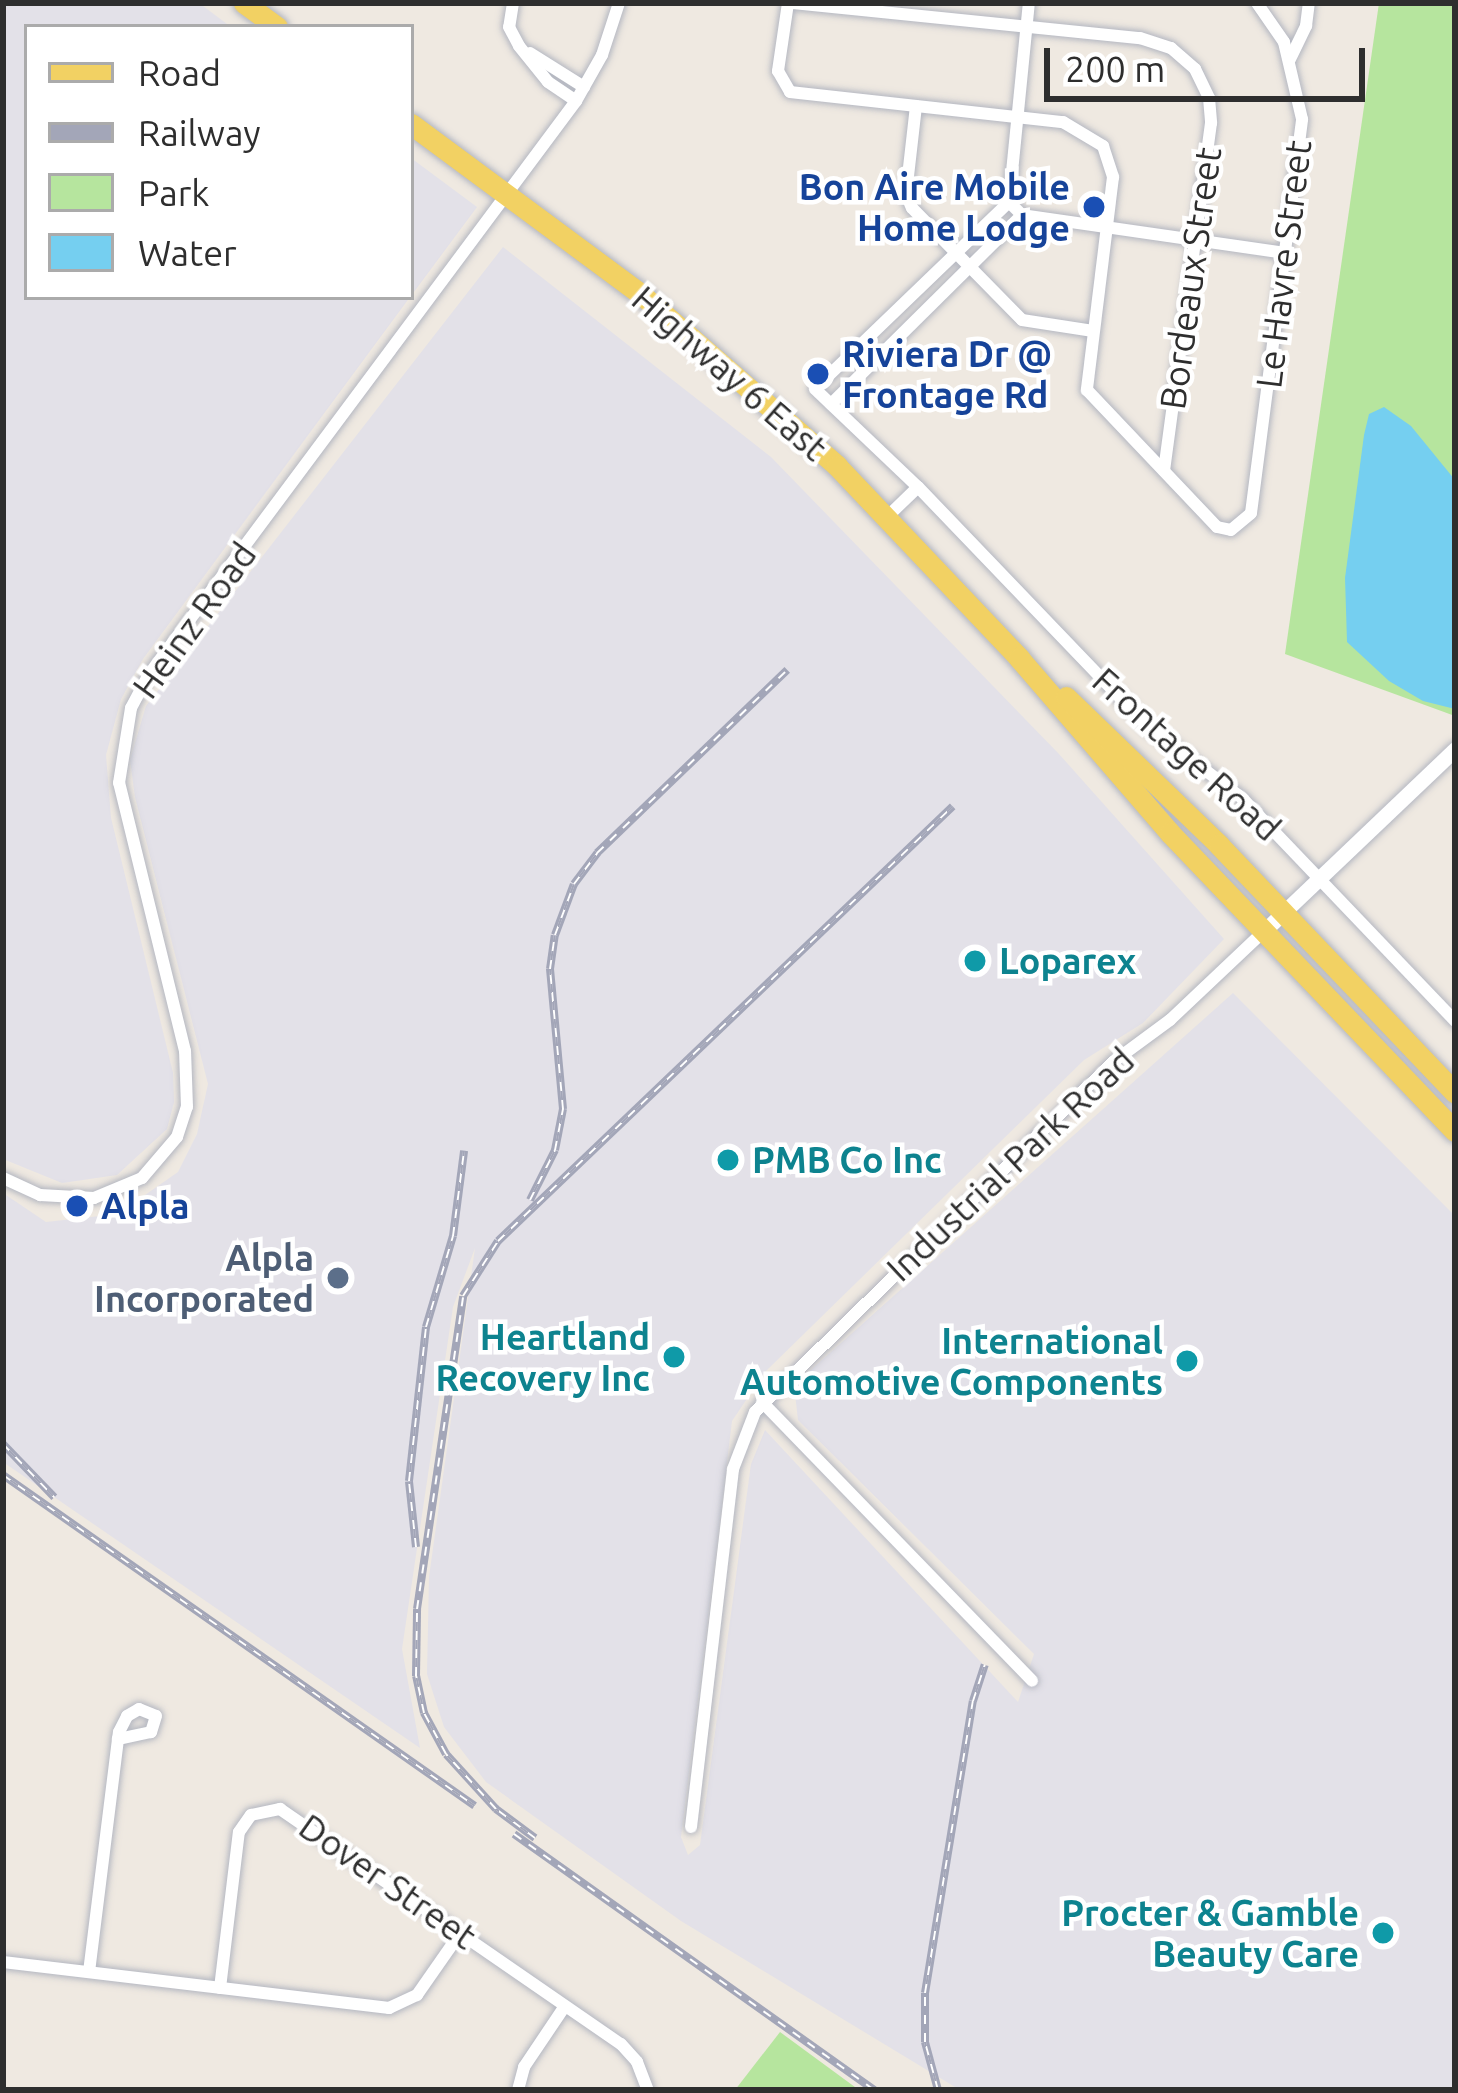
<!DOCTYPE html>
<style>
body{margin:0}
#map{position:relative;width:1458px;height:2093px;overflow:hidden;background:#efe9e1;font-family:Ubuntu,sans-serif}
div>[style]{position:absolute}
.industrial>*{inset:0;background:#e3e1e8}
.green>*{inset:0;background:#b6e59e}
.water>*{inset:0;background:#75cff0}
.roads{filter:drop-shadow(0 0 3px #b4b7c1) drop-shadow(0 0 3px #b4b7c1)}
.minor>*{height:12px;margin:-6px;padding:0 6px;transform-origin:6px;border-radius:6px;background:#fff}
.tertiary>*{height:15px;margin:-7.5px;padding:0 7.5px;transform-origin:7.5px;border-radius:7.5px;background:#fff}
.primary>*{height:21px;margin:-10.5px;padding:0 10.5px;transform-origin:10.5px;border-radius:10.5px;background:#f2d163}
.rail>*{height:8px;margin-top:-4px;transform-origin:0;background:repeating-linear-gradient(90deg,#fff 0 9px,#a3a6b8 0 18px);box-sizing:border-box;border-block:3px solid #a3a6b8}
.dots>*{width:33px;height:33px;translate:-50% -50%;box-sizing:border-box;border:6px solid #fff;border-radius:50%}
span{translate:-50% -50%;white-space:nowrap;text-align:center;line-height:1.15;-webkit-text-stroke:9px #fff;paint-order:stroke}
.transit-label{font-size:36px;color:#164399;font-weight:700}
.right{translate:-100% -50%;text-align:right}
.left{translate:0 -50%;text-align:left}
.street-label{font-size:36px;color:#2e2e2e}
.culture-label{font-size:36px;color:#0d838f;font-weight:700}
.service-label{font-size:36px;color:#4e5e75;font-weight:700}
.frame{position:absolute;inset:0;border:6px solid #2e2e2e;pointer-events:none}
.legend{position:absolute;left:24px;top:24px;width:390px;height:276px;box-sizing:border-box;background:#fff;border:3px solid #ababab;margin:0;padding:15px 21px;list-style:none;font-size:36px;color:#2e2e2e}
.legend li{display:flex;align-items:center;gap:24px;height:60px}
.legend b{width:60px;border:3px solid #ababab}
.scale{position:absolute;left:1044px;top:48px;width:321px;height:54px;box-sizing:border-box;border:6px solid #2e2e2e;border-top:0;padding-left:15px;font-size:36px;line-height:42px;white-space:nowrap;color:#2e2e2e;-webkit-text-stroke:9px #fff;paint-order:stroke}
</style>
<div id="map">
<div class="industrial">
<div style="clip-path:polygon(3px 3px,199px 3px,231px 27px,27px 27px,27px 297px,410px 297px,143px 659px,121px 699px,106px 755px,111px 818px,173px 1073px,174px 1102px,167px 1129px,117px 1175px,62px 1183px,3px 1159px)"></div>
<div style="clip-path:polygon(411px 158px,477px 207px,411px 296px)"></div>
<div style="clip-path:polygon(503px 247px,771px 457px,1059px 754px,1224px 939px,1143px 1023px,1084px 1060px,765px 1372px,732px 1421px,681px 1837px,688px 1855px,700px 1845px,751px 1464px,765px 1430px,1018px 1702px,1034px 1654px,798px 1420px,794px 1385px,1233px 993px,1455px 1216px,1455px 2090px,960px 2090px,681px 1921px,486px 1782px,444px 1727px,427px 1674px,429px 1577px,475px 1248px,453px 1307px,402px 1649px,420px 1748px,3px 1462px,3px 1193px,46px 1222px,118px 1214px,178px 1172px,197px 1134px,208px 1084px,135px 797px,130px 760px,146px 706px)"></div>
</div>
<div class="green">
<div style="clip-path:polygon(1379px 3px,1455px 3px,1455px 716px,1285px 654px)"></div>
<div style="clip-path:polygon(780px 2032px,859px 2090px,735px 2090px)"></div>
</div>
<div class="water">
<div style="clip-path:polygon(1384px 407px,1411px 426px,1455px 480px,1455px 709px,1423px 701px,1389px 681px,1347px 642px,1345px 578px,1364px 435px,1369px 414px)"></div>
</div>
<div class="roads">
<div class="minor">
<div style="left:513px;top:3px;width:24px;rotate:99deg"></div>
<div style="left:509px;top:27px;width:21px;rotate:62deg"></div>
<div style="left:519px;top:46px;width:46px;rotate:51.1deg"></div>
<div style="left:548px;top:82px;width:34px;rotate:34deg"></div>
<div style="left:788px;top:3px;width:69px;rotate:98.4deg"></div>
<div style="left:778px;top:71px;width:24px;rotate:60deg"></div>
<div style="left:790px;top:92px;width:275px;rotate:6.3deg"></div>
<div style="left:1063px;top:122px;width:47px;rotate:31deg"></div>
<div style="left:1103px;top:146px;width:33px;rotate:72deg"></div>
<div style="left:1113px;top:177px;width:215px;rotate:97deg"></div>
<div style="left:1087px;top:390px;width:189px;rotate:46.5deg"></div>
<div style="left:1217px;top:527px;width:14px;rotate:12deg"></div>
<div style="left:1231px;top:530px;width:26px;rotate:-40deg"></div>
<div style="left:1251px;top:513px;width:397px;rotate:-82.6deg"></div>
<div style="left:1302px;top:119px;width:79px;rotate:-103.2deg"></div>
<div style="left:1284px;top:42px;width:47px;rotate:-124.7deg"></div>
<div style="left:793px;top:3px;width:349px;rotate:5.8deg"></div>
<div style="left:1140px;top:38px;width:33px;rotate:18deg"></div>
<div style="left:1171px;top:48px;width:32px;rotate:41deg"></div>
<div style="left:1195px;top:69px;width:32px;rotate:64deg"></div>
<div style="left:1209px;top:98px;width:25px;rotate:85deg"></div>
<div style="left:1211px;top:123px;width:351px;rotate:97.7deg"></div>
<div style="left:530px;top:53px;width:64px;rotate:32.2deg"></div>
<div style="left:1290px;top:59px;width:37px;rotate:-64deg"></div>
<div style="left:1306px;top:26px;width:23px;rotate:-83deg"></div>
<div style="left:916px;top:106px;width:89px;rotate:96.5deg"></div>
<div style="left:906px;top:194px;width:15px;rotate:67deg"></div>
<div style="left:912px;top:208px;width:157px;rotate:45.5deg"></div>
<div style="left:1022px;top:320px;width:72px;rotate:8.8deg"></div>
<div style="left:1009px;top:202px;width:269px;rotate:136.1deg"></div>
<div style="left:815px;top:389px;width:142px;rotate:43.6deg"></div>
<div style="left:918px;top:487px;width:331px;rotate:46.2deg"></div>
<div style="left:1147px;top:726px;width:121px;rotate:37.2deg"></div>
<div style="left:1243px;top:799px;width:307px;rotate:46.3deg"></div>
<div style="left:1009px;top:202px;width:18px;rotate:45deg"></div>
<div style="left:1022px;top:215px;width:267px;rotate:8.2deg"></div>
<div style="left:1009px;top:202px;width:200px;rotate:-84.3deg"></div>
<div style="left:831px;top:404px;width:269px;rotate:-44.7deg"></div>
<div style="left:887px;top:517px;width:43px;rotate:-44.1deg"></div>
<div style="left:3px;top:1178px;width:41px;rotate:24.7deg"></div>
<div style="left:40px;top:1195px;width:54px;rotate:3.2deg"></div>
<div style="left:94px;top:1198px;width:52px;rotate:-22.6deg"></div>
<div style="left:142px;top:1178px;width:54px;rotate:-49.5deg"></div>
<div style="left:177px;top:1137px;width:32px;rotate:-72deg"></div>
<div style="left:187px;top:1107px;width:56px;rotate:-92deg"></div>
<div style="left:185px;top:1051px;width:276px;rotate:-103.8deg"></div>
<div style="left:119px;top:783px;width:76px;rotate:-80.9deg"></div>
<div style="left:131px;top:708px;width:40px;rotate:-62deg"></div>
<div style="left:150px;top:673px;width:713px;rotate:-53.32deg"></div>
<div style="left:576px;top:101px;width:53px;rotate:-60.5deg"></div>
<div style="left:602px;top:55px;width:55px;rotate:-71.9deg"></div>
<div style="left:762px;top:1402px;width:388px;rotate:45.9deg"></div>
<div style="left:691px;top:1827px;width:360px;rotate:-83.3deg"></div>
<div style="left:733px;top:1469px;width:61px;rotate:-68.9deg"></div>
<div style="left:755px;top:1412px;width:501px;rotate:-44.35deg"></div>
<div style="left:1113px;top:1062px;width:71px;rotate:-36.4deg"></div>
<div style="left:1170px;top:1020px;width:129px;rotate:-43.4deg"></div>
<div style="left:3px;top:1962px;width:389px;rotate:6.8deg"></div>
<div style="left:389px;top:2008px;width:31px;rotate:-25deg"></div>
<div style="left:417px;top:1995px;width:77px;rotate:-55.1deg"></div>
<div style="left:89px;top:1972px;width:235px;rotate:-82.9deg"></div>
<div style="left:118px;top:1739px;width:7px;rotate:-82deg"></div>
<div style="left:119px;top:1732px;width:18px;rotate:-63deg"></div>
<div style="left:127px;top:1716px;width:14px;rotate:-30deg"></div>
<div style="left:139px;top:1709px;width:18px;rotate:22deg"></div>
<div style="left:156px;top:1716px;width:17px;rotate:107deg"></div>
<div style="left:151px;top:1732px;width:34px;rotate:168deg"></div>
<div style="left:220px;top:1988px;width:157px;rotate:-83.1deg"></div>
<div style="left:239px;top:1832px;width:21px;rotate:-55deg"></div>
<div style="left:251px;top:1815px;width:30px;rotate:-12deg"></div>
<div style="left:280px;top:1809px;width:414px;rotate:34.6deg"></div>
<div style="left:621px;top:2044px;width:24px;rotate:48deg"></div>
<div style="left:637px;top:2062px;width:30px;rotate:69deg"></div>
<div style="left:518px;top:2090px;width:24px;rotate:-75deg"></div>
<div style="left:524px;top:2067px;width:73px;rotate:-56.1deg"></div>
</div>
<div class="tertiary">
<div style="left:1264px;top:931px;width:264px;rotate:-43.6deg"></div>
</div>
<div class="primary">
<div style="left:244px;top:3px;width:41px;rotate:36deg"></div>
<div style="left:411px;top:124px;width:287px;rotate:36.5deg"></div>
<div style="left:642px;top:295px;width:259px;rotate:41.2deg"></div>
<div style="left:837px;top:466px;width:265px;rotate:46.5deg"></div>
<div style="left:1019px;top:658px;width:231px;rotate:49.2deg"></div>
<div style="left:1170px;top:833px;width:412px;rotate:46.3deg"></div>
<div style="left:1066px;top:697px;width:213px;rotate:44deg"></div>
<div style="left:1219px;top:845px;width:342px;rotate:46.4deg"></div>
</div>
</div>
<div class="rail">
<div style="left:530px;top:1200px;width:56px;rotate:-63.4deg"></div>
<div style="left:555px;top:1150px;width:42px;rotate:-79deg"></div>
<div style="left:563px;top:1109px;width:141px;rotate:-95.3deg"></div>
<div style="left:550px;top:969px;width:34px;rotate:-82deg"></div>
<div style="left:555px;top:935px;width:54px;rotate:-69.6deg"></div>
<div style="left:574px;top:884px;width:39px;rotate:-53deg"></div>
<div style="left:597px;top:853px;width:264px;rotate:-43.9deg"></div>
<div style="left:3px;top:1444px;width:74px;rotate:46.1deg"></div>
<div style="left:3px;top:1475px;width:576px;rotate:35.04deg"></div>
<div style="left:416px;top:1547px;width:66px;rotate:-96.1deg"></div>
<div style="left:409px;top:1481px;width:155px;rotate:-83.7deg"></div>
<div style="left:426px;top:1327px;width:95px;rotate:-73.5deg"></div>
<div style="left:453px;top:1236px;width:86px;rotate:-82.6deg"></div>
<div style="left:514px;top:1834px;width:442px;rotate:35.4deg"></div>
<div style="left:535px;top:1838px;width:49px;rotate:-143.4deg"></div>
<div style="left:496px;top:1809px;width:74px;rotate:-132.3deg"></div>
<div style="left:446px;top:1754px;width:47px;rotate:-118.2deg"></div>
<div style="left:424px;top:1713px;width:38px;rotate:-102deg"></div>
<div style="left:416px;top:1676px;width:67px;rotate:-89.1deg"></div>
<div style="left:417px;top:1609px;width:316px;rotate:-81.6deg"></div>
<div style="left:463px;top:1296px;width:65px;rotate:-57.5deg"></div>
<div style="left:498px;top:1241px;width:629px;rotate:-43.71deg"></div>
<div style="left:938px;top:2090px;width:50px;rotate:-105.2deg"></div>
<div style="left:925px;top:2042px;width:49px;rotate:-90deg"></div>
<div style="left:925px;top:1993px;width:296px;rotate:-80.7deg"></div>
<div style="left:973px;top:1701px;width:38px;rotate:-72deg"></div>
</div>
<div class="dots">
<div style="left:1094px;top:207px;background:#1a4fb4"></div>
<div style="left:818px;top:374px;background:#1a4fb4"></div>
<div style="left:975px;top:961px;background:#0f9aa8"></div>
<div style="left:728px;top:1160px;background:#0f9aa8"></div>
<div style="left:77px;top:1206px;background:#1a4fb4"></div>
<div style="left:338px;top:1278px;background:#5c6f8a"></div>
<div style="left:674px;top:1357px;background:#0f9aa8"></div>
<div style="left:1187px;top:1361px;background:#0f9aa8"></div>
<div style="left:1383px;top:1933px;background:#0f9aa8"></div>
</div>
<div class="transit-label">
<span class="right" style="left:1070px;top:207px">Bon Aire Mobile<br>Home Lodge</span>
<span class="left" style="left:842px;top:374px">Riviera Dr @<br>Frontage Rd</span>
<span class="left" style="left:101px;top:1206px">Alpla</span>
</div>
<div class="street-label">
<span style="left:1283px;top:264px;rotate:-83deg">Le Havre Street</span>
<span style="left:1190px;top:278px;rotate:-82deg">Bordeaux Street</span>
<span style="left:730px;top:373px;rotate:41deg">Highway 6 East</span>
<span style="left:194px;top:620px;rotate:-54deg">Heinz Road</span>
<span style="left:1187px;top:754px;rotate:42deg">Frontage Road</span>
<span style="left:1010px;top:1164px;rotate:-43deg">Industrial Park Road</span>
<span style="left:388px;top:1881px;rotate:35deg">Dover Street</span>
</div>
<div class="culture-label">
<span class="left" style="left:999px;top:961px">Loparex</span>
<span class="left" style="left:752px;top:1160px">PMB Co Inc</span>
<span class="right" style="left:650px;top:1357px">Heartland<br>Recovery Inc</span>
<span class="right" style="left:1163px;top:1361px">International<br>Automotive Components</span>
<span class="right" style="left:1359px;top:1933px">Procter &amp; Gamble<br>Beauty Care</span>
</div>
<div class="service-label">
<span class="right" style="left:314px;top:1278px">Alpla<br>Incorporated</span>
</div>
<div class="frame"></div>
<ul class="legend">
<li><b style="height:15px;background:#f2d163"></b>Road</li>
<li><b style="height:15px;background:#a3a6b8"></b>Railway</li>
<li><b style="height:33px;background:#b6e59e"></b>Park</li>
<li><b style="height:33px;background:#75cff0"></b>Water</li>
</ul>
<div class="scale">200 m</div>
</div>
